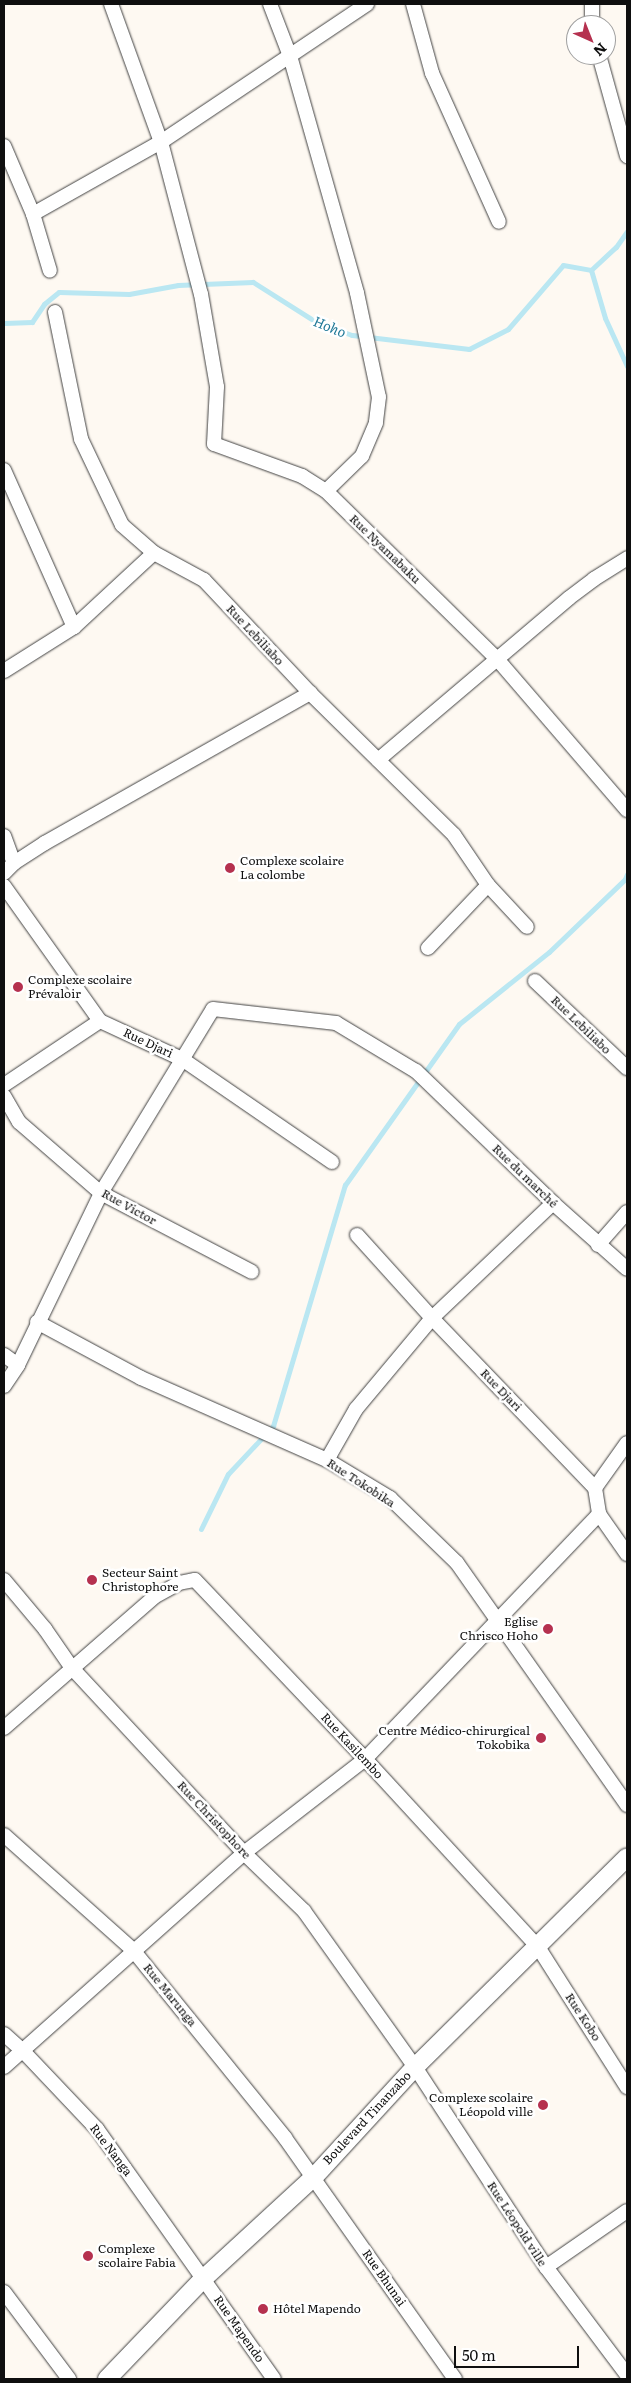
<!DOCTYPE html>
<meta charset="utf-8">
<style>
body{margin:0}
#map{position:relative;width:631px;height:2383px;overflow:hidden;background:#fef9f2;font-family:Literata,serif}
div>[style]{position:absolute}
.stream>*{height:5px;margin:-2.5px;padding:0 2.5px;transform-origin:2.5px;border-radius:2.5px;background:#bae7f2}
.roads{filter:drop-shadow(0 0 1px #424242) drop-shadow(0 0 1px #424242)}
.minor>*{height:14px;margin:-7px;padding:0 7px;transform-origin:7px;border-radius:7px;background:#fff}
.tertiary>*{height:18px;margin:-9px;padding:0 9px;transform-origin:9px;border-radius:9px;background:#fff}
.dots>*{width:14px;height:14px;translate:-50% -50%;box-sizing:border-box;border:2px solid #fff;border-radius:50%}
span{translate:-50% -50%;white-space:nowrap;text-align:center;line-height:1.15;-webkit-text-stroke:5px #fff;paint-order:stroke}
.street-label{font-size:12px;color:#0f0f0f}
.poi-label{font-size:12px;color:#0f0f0f}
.left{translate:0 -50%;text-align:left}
.right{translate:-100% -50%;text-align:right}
.water-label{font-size:14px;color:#217998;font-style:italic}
.frame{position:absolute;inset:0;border:5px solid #0f0f0f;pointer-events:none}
.north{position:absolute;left:566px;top:15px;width:50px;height:50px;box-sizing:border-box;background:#fff;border:1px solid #9f9f9f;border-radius:50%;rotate:136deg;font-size:14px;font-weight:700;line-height:20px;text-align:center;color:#0f0f0f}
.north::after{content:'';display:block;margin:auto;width:18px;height:22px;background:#b5314f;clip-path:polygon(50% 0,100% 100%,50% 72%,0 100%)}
.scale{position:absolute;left:454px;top:2346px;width:125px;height:22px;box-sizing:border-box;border:2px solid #0f0f0f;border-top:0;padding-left:6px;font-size:15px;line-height:18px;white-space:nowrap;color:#0f0f0f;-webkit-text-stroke:4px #fff;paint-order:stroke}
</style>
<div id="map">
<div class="stream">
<div style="left:591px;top:270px;width:50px;rotate:73.7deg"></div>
<div style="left:605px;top:318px;width:53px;rotate:65.4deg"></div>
<div style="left:591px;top:270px;width:34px;rotate:-43deg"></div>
<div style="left:616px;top:247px;width:19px;rotate:-55deg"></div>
<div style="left:4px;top:323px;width:28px;rotate:-2deg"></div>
<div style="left:32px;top:322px;width:22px;rotate:-56deg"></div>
<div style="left:44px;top:304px;width:19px;rotate:-39deg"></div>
<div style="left:59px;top:292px;width:70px;rotate:1.6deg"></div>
<div style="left:129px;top:294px;width:50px;rotate:-10.4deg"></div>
<div style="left:178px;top:285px;width:75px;rotate:-2.3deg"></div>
<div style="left:253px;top:282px;width:75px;rotate:32.4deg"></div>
<div style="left:316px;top:322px;width:38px;rotate:20deg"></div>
<div style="left:352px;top:335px;width:118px;rotate:6.8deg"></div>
<div style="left:469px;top:349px;width:44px;rotate:-27.1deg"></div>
<div style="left:508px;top:329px;width:84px;rotate:-49.3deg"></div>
<div style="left:563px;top:265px;width:28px;rotate:10deg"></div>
<div style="left:201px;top:1529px;width:61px;rotate:-63.9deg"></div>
<div style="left:228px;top:1474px;width:66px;rotate:-46.8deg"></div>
<div style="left:273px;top:1426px;width:252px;rotate:-73.4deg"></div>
<div style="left:345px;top:1185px;width:197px;rotate:-54.7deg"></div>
<div style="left:459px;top:1024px;width:115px;rotate:-38.7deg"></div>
<div style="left:549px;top:952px;width:105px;rotate:-43.8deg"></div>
<div style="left:625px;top:879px;width:5px;rotate:-68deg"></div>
</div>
<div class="roads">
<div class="minor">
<div style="left:111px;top:4px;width:147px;rotate:70.1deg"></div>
<div style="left:161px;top:142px;width:157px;rotate:75.3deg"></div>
<div style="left:201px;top:294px;width:94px;rotate:80.2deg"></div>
<div style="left:217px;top:387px;width:57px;rotate:93deg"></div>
<div style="left:214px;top:444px;width:94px;rotate:20deg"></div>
<div style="left:302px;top:476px;width:28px;rotate:32deg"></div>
<div style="left:326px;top:491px;width:241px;rotate:44.5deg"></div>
<div style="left:498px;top:660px;width:198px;rotate:49.3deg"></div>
<div style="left:270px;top:4px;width:56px;rotate:69deg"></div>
<div style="left:290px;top:56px;width:246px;rotate:74.2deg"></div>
<div style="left:357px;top:293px;width:106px;rotate:78.1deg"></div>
<div style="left:379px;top:397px;width:26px;rotate:97deg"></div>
<div style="left:376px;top:423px;width:36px;rotate:113deg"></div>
<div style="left:362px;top:456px;width:50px;rotate:135.8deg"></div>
<div style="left:413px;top:4px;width:72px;rotate:74.6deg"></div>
<div style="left:432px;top:73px;width:163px;rotate:65.8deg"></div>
<div style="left:592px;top:4px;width:21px;rotate:90deg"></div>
<div style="left:599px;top:55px;width:105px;rotate:74.5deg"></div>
<div style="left:4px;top:146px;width:74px;rotate:66.9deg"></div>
<div style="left:33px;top:214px;width:59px;rotate:73.4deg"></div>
<div style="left:33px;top:214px;width:147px;rotate:-29.4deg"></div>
<div style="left:161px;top:142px;width:248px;rotate:-33.8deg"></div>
<div style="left:55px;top:312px;width:130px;rotate:78.4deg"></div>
<div style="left:81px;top:439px;width:95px;rotate:64.5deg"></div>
<div style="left:122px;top:525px;width:43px;rotate:41.2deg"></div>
<div style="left:154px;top:553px;width:57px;rotate:28.4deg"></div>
<div style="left:204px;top:580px;width:155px;rotate:46.8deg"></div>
<div style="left:310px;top:693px;width:202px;rotate:44.6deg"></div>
<div style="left:454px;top:835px;width:60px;rotate:55.8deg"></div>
<div style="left:488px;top:885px;width:57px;rotate:47.1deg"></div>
<div style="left:4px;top:470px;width:172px;rotate:66deg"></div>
<div style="left:4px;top:671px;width:83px;rotate:-32.2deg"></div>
<div style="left:74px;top:627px;width:109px;rotate:-42.8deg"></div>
<div style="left:378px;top:760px;width:250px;rotate:-40.3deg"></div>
<div style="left:569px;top:598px;width:31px;rotate:-37deg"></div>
<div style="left:594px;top:579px;width:39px;rotate:-32deg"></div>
<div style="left:4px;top:836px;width:29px;rotate:70deg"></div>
<div style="left:4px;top:873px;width:14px;rotate:-45deg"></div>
<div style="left:14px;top:863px;width:37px;rotate:-33deg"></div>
<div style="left:45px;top:843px;width:305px;rotate:-29.5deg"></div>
<div style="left:4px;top:886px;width:166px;rotate:54.6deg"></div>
<div style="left:100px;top:1021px;width:90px;rotate:24.9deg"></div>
<div style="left:182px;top:1059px;width:182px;rotate:34.5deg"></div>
<div style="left:428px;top:948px;width:87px;rotate:-46.4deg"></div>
<div style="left:535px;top:981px;width:127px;rotate:43.4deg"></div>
<div style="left:4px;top:1085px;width:115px;rotate:-33.7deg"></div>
<div style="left:4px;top:1096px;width:30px;rotate:60deg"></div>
<div style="left:19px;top:1122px;width:108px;rotate:40.9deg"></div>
<div style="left:101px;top:1193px;width:170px;rotate:27.6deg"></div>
<div style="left:357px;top:1235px;width:112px;rotate:47.9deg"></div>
<div style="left:432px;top:1318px;width:236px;rotate:46.2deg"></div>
<div style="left:595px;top:1488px;width:26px;rotate:81deg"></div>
<div style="left:599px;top:1514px;width:49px;rotate:55deg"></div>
<div style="left:598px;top:1245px;width:44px;rotate:-48.7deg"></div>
<div style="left:37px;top:1322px;width:118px;rotate:28.3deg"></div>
<div style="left:141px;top:1378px;width:203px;rotate:23.8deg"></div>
<div style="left:327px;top:1460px;width:74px;rotate:31.1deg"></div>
<div style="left:390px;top:1498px;width:93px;rotate:44.1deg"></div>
<div style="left:457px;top:1563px;width:296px;rotate:54.9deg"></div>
<div style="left:4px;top:1355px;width:17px;rotate:36deg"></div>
<div style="left:4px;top:1386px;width:25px;rotate:-56deg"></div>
<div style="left:18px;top:1365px;width:191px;rotate:-64.2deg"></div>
<div style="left:101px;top:1193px;width:215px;rotate:-58.7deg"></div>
<div style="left:213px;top:1009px;width:124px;rotate:6.5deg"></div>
<div style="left:336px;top:1023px;width:93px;rotate:31deg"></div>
<div style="left:416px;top:1071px;width:190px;rotate:43.9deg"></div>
<div style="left:553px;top:1203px;width:99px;rotate:41.7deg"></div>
<div style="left:327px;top:1460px;width:59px;rotate:-60.4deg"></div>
<div style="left:356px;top:1409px;width:119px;rotate:-50.1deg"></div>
<div style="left:432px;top:1318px;width:167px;rotate:-43.5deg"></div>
<div style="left:595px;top:1488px;width:55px;rotate:-54.6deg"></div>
<div style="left:4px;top:1580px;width:64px;rotate:50.1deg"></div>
<div style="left:45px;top:1629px;width:47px;rotate:55.3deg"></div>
<div style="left:72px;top:1668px;width:253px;rotate:47.1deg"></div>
<div style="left:244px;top:1853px;width:83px;rotate:44deg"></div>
<div style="left:304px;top:1911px;width:191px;rotate:54.6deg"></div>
<div style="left:415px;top:2067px;width:239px;rotate:56.8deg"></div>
<div style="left:546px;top:2267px;width:135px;rotate:53.1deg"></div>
<div style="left:4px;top:1728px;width:199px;rotate:-41.1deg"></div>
<div style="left:154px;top:1597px;width:29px;rotate:-29deg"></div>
<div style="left:179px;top:1583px;width:16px;rotate:-11deg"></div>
<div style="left:195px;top:1580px;width:247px;rotate:46.5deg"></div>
<div style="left:365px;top:1759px;width:255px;rotate:47.4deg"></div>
<div style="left:538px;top:1947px;width:166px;rotate:57.6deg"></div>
<div style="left:4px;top:1835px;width:173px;rotate:41.7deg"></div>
<div style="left:133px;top:1950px;width:242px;rotate:51deg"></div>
<div style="left:285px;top:2138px;width:295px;rotate:54.8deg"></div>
<div style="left:4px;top:2034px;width:24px;rotate:42deg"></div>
<div style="left:22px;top:2050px;width:109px;rotate:46.5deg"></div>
<div style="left:97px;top:2129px;width:306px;rotate:54.7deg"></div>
<div style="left:4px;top:2067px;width:322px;rotate:-41.7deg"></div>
<div style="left:244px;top:1853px;width:153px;rotate:-37.8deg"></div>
<div style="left:365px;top:1759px;width:339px;rotate:-46.3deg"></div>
<div style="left:546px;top:2267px;width:98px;rotate:-34.7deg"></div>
<div style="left:4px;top:2292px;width:109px;rotate:53.2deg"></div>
</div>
<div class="tertiary">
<div style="left:107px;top:2379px;width:139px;rotate:-46.2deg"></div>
<div style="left:203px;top:2279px;width:151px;rotate:-42.6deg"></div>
<div style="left:314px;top:2177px;width:149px;rotate:-47.4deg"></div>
<div style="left:415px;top:2067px;width:298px;rotate:-44.7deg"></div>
</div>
</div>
<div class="dots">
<div style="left:230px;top:868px;background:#b5314f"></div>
<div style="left:18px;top:987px;background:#b5314f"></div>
<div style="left:92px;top:1580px;background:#b5314f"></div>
<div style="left:548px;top:1629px;background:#b5314f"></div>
<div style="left:541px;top:1738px;background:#b5314f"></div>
<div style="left:543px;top:2105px;background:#b5314f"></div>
<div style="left:88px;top:2256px;background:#b5314f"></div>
<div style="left:263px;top:2309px;background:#b5314f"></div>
</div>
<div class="street-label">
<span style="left:385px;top:549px;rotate:44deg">Rue Nyamabaku</span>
<span style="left:255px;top:635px;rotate:47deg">Rue Lebiliabo</span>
<span style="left:581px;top:1025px;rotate:44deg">Rue Lebiliabo</span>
<span style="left:148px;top:1043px;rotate:25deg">Rue Djari</span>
<span style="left:525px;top:1176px;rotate:44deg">Rue du marché</span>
<span style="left:129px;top:1207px;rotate:29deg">Rue Victor</span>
<span style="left:501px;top:1390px;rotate:46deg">Rue Djari</span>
<span style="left:361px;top:1483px;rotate:33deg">Rue Tokobika</span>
<span style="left:352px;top:1746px;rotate:47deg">Rue Kasilembo</span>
<span style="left:214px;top:1820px;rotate:47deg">Rue Christophore</span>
<span style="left:170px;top:1995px;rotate:51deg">Rue Marunga</span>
<span style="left:583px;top:2017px;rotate:57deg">Rue Kobo</span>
<span style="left:367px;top:2118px;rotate:-47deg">Boulevard Tinanzabo</span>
<span style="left:111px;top:2150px;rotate:53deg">Rue Nanga</span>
<span style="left:517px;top:2224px;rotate:57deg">Rue Léopold ville</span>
<span style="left:384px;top:2278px;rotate:55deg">Rue Bhunai</span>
<span style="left:239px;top:2329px;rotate:55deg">Rue Mapendo</span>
</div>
<div class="poi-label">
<span class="left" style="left:240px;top:868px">Complexe scolaire<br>La colombe</span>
<span class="left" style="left:28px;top:987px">Complexe scolaire<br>Prévaloir</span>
<span class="left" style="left:102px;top:1580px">Secteur Saint<br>Christophore</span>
<span class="right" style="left:538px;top:1629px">Eglise<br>Chrisco Hoho</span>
<span class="right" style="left:530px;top:1738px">Centre Médico-chirurgical<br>Tokobika</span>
<span class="right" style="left:533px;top:2105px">Complexe scolaire<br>Léopold ville</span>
<span class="left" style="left:98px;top:2256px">Complexe<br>scolaire Fabia</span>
<span class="left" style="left:273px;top:2309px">Hôtel Mapendo</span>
</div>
<div class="water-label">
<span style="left:330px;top:326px;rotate:22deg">Hoho</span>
</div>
<div class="frame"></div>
<div class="north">N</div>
<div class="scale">50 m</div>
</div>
